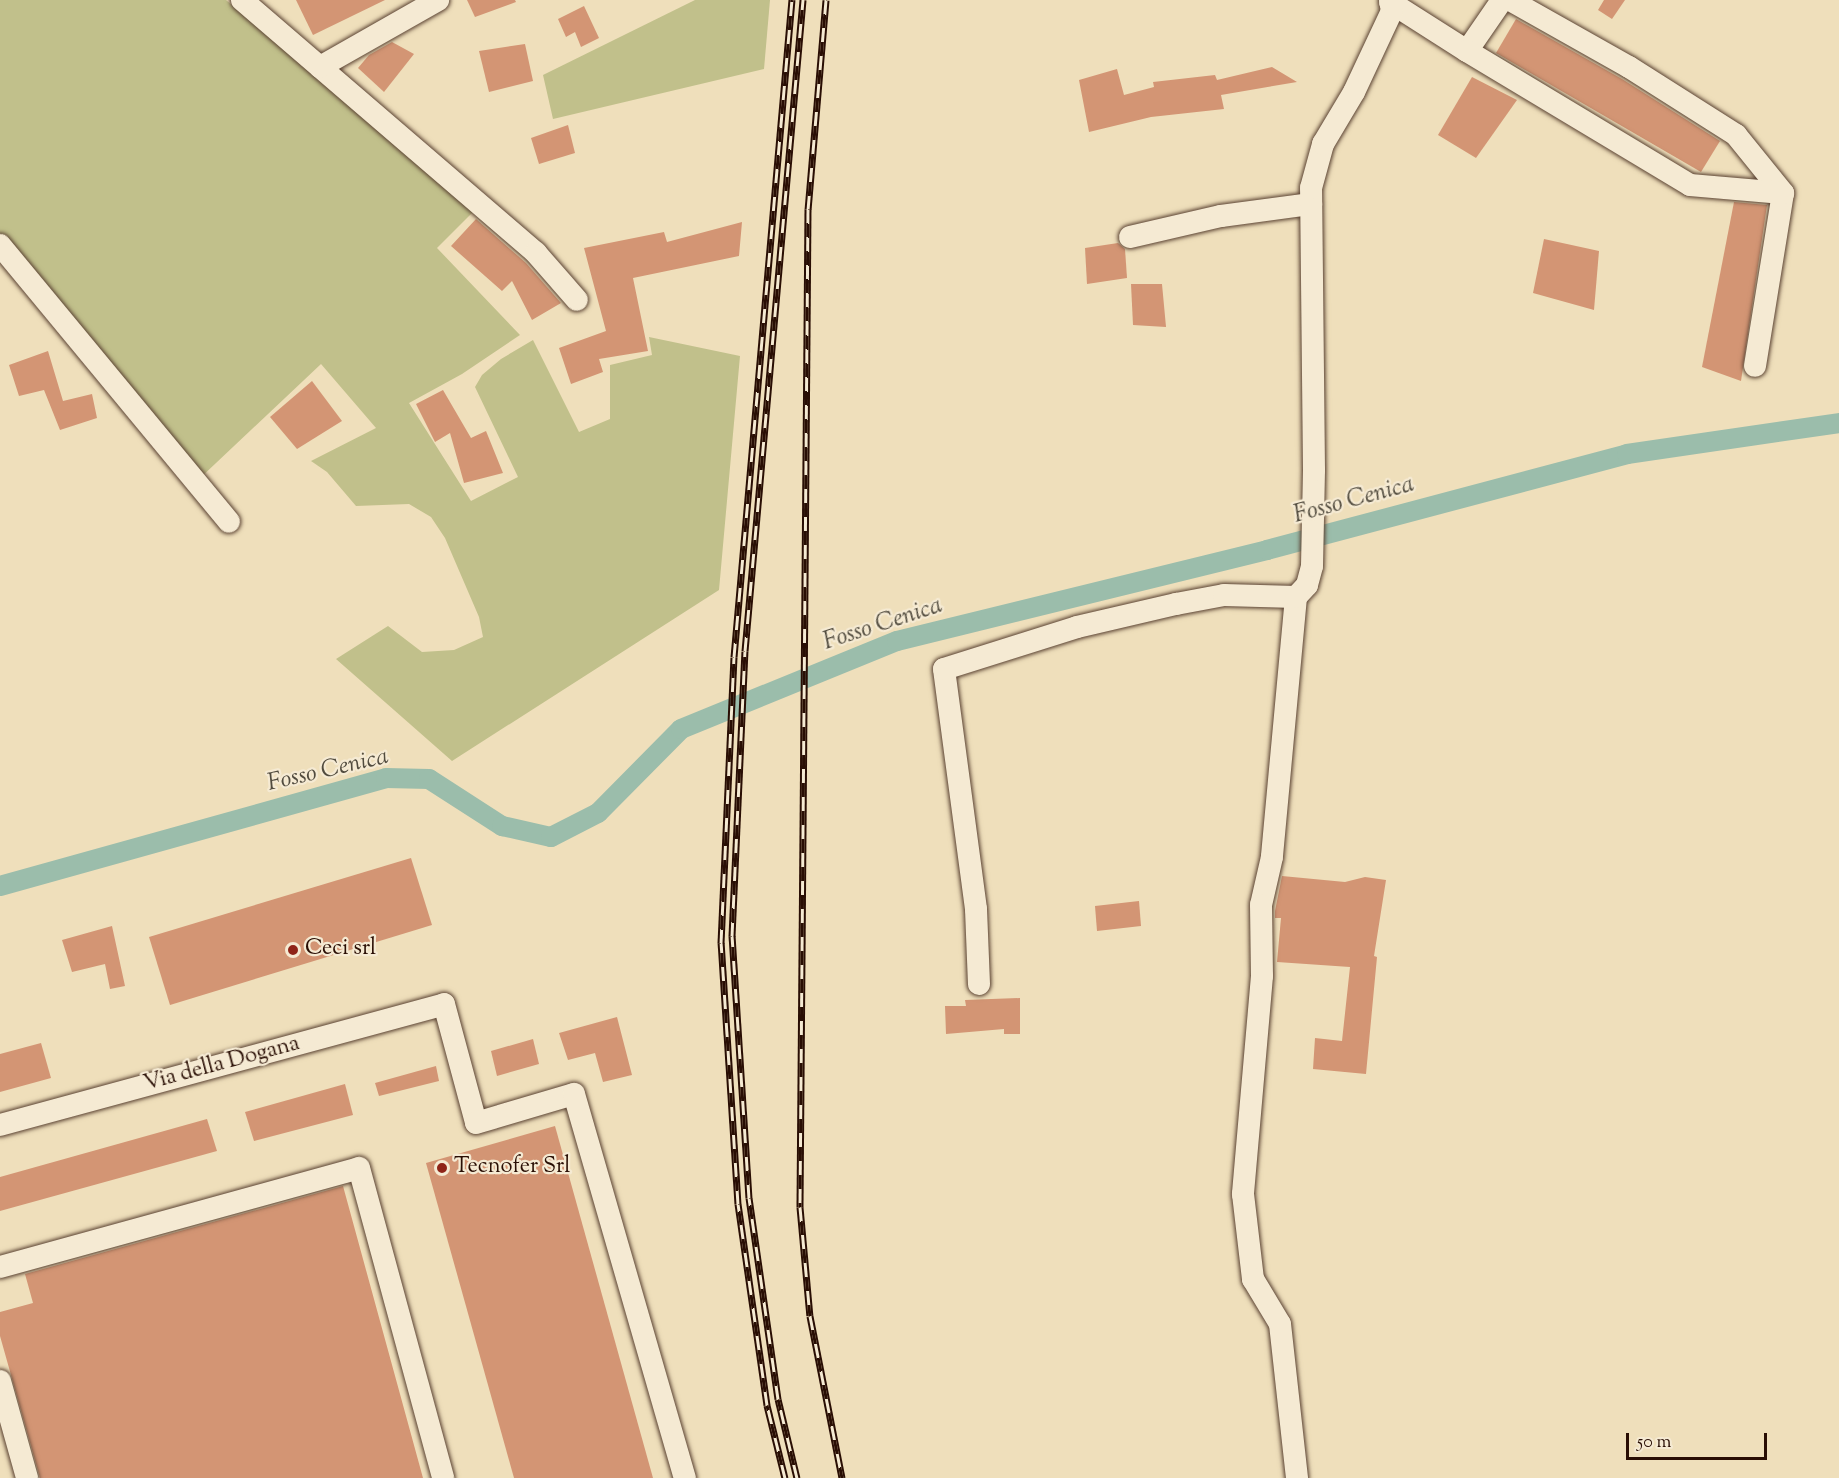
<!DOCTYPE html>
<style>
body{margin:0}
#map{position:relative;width:1839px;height:1478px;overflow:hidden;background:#efdfbb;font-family:"Sorts Mill Goudy",serif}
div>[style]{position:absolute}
.green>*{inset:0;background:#c1c08b}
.canal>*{height:20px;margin:-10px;padding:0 10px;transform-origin:10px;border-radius:10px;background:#9bbdab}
.building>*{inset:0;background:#d39574}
.roads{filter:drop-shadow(0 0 2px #5a4232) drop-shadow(0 0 2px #5a4232)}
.minor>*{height:22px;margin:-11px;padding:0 11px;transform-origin:11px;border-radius:11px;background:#f5ead3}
.rail>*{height:7px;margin-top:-3.5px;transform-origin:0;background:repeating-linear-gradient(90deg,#f5ead3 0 14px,#290e04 0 28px);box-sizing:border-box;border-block:2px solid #290e04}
.dots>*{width:16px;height:16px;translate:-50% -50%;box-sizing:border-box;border:3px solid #f5ead3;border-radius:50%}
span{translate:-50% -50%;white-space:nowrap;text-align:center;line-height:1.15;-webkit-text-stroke:4.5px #f5ead3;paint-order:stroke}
.poi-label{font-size:22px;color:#290e04}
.left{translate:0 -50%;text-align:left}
.street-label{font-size:22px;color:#290e04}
.water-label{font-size:24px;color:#514b3e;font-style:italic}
.scale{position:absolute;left:1626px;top:1433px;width:141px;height:27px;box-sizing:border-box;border:3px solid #290e04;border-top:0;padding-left:8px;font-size:18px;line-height:21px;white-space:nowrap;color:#290e04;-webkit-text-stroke:4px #f5ead3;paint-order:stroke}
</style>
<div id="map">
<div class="green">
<div style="clip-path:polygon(0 0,226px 0,474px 211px,437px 248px,520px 335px,462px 374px,409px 403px,471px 501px,518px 477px,475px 387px,482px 375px,501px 359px,533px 340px,579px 432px,610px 419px,610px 365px,652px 355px,649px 337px,740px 356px,719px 590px,452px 761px,336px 659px,388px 626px,422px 652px,454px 650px,483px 637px,479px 617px,445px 538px,431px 517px,409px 504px,356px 506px,327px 472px,311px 461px,376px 428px,321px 364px,198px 480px,0 235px)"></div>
<div style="clip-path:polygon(695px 0,770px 0,764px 69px,553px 119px,543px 75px)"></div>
</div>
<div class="canal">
<div style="left:0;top:886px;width:401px;rotate:-15.6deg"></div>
<div style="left:386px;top:778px;width:43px;rotate:1.3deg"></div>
<div style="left:429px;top:779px;width:87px;rotate:32.8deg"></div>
<div style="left:502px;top:826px;width:50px;rotate:12.7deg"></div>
<div style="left:551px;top:837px;width:53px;rotate:-27.1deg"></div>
<div style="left:598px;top:813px;width:118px;rotate:-45.3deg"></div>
<div style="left:681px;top:729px;width:233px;rotate:-22.2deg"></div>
<div style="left:897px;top:641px;width:381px;rotate:-13.8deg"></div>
<div style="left:1267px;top:550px;width:373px;rotate:-14.9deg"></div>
<div style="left:1627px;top:454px;width:214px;rotate:-8.3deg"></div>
</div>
<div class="building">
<div style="clip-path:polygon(296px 0,385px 0,313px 35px)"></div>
<div style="clip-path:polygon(467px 0,515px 0,516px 2px,475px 17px)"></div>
<div style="clip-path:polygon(1604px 0,1625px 0,1612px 19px,1598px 10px)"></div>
<div style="clip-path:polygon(584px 6px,599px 38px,581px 47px,575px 32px,566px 37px,558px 19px)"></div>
<div style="clip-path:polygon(1516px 19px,1622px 79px,1720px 141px,1701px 172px,1496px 53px)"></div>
<div style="clip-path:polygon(392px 42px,414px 54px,384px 92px,358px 68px,369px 55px)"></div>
<div style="clip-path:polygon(525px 44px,533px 81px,489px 92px,479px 51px)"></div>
<div style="clip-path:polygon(1272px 67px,1297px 82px,1221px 95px,1224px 109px,1151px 117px,1089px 132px,1079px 80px,1117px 69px,1124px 95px,1154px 87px,1153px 82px,1215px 75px,1217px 80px)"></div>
<div style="clip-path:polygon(1472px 77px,1517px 100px,1476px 158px,1438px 135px)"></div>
<div style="clip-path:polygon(568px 125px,575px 153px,539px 164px,531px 138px)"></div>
<div style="clip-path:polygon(1734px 202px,1767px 205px,1741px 381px,1702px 367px)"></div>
<div style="clip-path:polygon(476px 219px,526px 263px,561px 303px,532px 320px,512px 281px,502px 291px,451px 246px)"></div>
<div style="clip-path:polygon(742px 222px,739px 256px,633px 278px,648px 351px,599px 359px,603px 372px,571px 384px,559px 348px,606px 331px,584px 248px,664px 232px,667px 242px)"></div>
<div style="clip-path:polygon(1544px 239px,1599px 251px,1594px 310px,1533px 293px)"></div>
<div style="clip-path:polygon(1118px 243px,1125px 249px,1127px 278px,1087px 284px,1085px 248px)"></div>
<div style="clip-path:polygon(1131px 284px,1162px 284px,1166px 327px,1133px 325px)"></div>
<div style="clip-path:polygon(48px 351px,63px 401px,92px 394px,97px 418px,60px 430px,44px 390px,19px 396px,9px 365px)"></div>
<div style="clip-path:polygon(312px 381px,342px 421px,297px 449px,270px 417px)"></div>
<div style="clip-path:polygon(443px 390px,471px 438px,486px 431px,503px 473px,464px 483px,450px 433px,435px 442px,416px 404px)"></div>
<div style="clip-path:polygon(411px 858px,432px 925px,170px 1005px,149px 937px)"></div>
<div style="clip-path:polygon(1282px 876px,1345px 882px,1365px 877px,1386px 880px,1374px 956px,1377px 957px,1366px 1074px,1313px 1069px,1315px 1038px,1342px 1041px,1350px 967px,1277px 962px,1281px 918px,1275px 918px,1275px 911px)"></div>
<div style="clip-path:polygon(1139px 901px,1141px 926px,1097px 931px,1095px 906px)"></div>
<div style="clip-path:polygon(112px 926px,125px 986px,110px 989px,105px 964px,72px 972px,62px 940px)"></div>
<div style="clip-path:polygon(1020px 998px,1020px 1034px,1004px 1034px,1004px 1029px,946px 1034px,945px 1006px,966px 1006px,965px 1000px)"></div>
<div style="clip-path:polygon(617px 1017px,632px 1075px,603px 1082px,595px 1053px,568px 1060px,559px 1033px)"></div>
<div style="clip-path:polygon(533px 1039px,539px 1064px,497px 1076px,491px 1051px)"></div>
<div style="clip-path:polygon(41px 1043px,51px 1078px,0 1092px,0 1054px)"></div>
<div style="clip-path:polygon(436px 1066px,439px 1081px,379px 1096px,375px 1083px)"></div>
<div style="clip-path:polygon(345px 1084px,353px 1115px,254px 1141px,245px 1112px)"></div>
<div style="clip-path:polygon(207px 1119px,217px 1151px,0 1211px,0 1177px)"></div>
<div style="clip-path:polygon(555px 1126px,653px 1478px,514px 1478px,426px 1163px)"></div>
<div style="clip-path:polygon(343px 1186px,423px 1478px,40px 1478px,0 1336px,0 1312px,33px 1303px,25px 1274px)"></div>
</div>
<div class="roads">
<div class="minor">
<div style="left:242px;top:0;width:388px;rotate:40.7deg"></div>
<div style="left:536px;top:253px;width:62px;rotate:48.9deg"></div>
<div style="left:1510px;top:0;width:137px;rotate:29.4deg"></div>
<div style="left:1629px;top:67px;width:127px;rotate:32.4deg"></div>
<div style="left:1736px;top:135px;width:75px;rotate:51deg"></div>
<div style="left:1783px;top:193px;width:175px;rotate:99.2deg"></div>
<div style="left:1390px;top:2px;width:91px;rotate:32.5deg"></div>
<div style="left:1467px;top:51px;width:62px;rotate:-55.5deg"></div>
<div style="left:1467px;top:51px;width:260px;rotate:31deg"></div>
<div style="left:1690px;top:185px;width:93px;rotate:4.9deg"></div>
<div style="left:320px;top:67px;width:136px;rotate:-29.6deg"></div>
<div style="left:1130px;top:237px;width:93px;rotate:-13deg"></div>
<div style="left:1221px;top:216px;width:91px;rotate:-7.6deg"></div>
<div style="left:0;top:245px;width:359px;rotate:50.4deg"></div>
<div style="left:1296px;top:597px;width:261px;rotate:95.3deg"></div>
<div style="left:1272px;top:857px;width:49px;rotate:102.9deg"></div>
<div style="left:1261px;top:905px;width:71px;rotate:89.2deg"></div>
<div style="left:1262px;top:976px;width:219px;rotate:95deg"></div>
<div style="left:1243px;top:1194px;width:86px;rotate:83.3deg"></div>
<div style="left:1253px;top:1279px;width:52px;rotate:59deg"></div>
<div style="left:1280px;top:1324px;width:155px;rotate:83.7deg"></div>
<div style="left:979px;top:984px;width:75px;rotate:-92.3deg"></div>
<div style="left:976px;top:909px;width:242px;rotate:-97.6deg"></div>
<div style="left:944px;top:669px;width:139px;rotate:-17.5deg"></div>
<div style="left:1077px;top:627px;width:102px;rotate:-13.1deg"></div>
<div style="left:1176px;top:604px;width:49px;rotate:-10.6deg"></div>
<div style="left:1224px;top:595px;width:72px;rotate:1.6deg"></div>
<div style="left:1296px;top:597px;width:16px;rotate:-47deg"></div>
<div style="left:1307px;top:585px;width:20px;rotate:-75deg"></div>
<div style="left:1312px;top:566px;width:96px;rotate:-88.8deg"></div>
<div style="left:1314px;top:470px;width:282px;rotate:-90.6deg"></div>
<div style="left:1311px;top:188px;width:46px;rotate:-74.7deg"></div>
<div style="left:1323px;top:144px;width:61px;rotate:-59.2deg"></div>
<div style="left:1354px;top:92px;width:89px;rotate:-64.9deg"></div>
<div style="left:1392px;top:11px;width:11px;rotate:-100deg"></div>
<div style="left:0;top:1125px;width:460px;rotate:-15.2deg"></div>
<div style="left:444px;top:1004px;width:123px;rotate:74.9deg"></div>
<div style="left:476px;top:1123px;width:102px;rotate:-16.5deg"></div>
<div style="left:574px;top:1094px;width:400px;rotate:73.9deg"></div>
<div style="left:0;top:1267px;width:372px;rotate:-15.4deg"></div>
<div style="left:359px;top:1168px;width:321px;rotate:74.8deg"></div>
<div style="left:0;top:1381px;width:101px;rotate:74.4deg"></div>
</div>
</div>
<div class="rail">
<div style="left:826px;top:0;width:210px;rotate:94.9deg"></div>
<div style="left:808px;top:209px;width:998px;rotate:90.46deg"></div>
<div style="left:800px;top:1207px;width:109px;rotate:84.8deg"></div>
<div style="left:810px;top:1316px;width:165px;rotate:78.8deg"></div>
<div style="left:785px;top:1478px;width:75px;rotate:-103.9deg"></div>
<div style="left:767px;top:1405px;width:203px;rotate:-98.2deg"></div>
<div style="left:738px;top:1204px;width:262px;rotate:-93.7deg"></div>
<div style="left:721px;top:943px;width:286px;rotate:-87.4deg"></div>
<div style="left:734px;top:657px;width:660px;rotate:-84.96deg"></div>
<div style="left:797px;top:1478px;width:81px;rotate:-103.5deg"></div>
<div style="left:778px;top:1399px;width:203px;rotate:-98.2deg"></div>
<div style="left:749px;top:1198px;width:263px;rotate:-93.7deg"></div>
<div style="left:732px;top:936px;width:285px;rotate:-87.4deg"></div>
<div style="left:745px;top:651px;width:654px;rotate:-84.91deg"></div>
</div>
<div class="dots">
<div style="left:293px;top:950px;background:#8f2418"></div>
<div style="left:442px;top:1168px;background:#8f2418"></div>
</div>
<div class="poi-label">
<span class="left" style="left:305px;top:950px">Ceci srl</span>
<span class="left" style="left:454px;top:1168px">Tecnofer Srl</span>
</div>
<div class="street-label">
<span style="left:222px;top:1065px;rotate:-15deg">Via della Dogana</span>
</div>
<div class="water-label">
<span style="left:1354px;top:501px;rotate:-15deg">Fosso Cenica</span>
<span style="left:883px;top:625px;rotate:-18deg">Fosso Cenica</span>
<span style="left:328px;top:771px;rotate:-13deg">Fosso Cenica</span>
</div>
<div class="scale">50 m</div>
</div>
